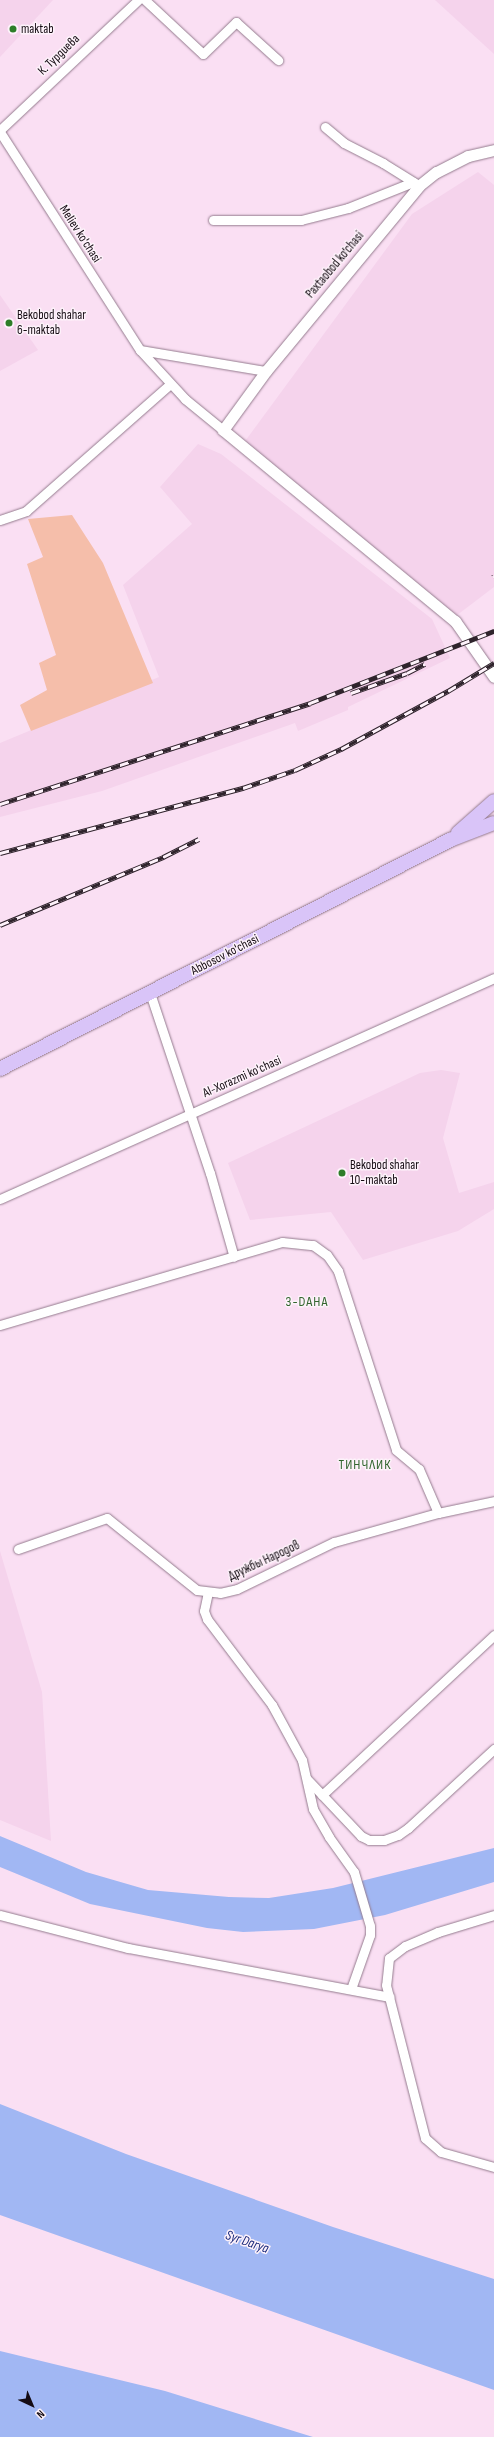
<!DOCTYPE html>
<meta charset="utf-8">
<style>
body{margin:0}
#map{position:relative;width:494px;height:2437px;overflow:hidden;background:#fadff3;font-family:"Sofia Sans Condensed",sans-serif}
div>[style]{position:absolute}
.built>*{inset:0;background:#f5d3ec}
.green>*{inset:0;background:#f5beaa}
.water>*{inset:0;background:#a1b7f3}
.roads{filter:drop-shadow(0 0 1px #947b8e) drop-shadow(0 0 1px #947b8e)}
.minor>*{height:9px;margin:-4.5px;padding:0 4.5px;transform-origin:4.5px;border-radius:4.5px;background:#fff}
.tertiary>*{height:11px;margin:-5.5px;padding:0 5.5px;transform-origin:5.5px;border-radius:5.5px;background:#fff}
.primary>*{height:14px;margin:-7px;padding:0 7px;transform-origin:7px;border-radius:7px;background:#d9c4f8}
.rail>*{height:4.5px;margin-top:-2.25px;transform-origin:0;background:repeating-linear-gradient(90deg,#fdf2fa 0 9px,#2f242c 0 18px);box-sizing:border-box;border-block:1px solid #2f242c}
.dots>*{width:11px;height:11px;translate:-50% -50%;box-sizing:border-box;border:2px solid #fdf2fa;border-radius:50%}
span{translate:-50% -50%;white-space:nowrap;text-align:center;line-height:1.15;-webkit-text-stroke:3px #fdf2fa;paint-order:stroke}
.poi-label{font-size:13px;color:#150c13}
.left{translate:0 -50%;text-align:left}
.street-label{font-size:13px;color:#150c13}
.neighbourhood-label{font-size:14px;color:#33652f;letter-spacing:1px}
.water-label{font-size:14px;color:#17277a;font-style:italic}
.north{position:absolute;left:12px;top:2385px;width:40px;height:40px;-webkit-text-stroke:3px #fdf2fa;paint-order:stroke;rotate:136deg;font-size:11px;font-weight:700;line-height:16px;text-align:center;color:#150c13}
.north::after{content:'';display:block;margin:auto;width:14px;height:18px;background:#150c13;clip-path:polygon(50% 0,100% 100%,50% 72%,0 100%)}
</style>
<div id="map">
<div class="built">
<div style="clip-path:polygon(0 0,53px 0,0 57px)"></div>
<div style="clip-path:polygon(435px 0,494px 0,494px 54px)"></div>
<div style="clip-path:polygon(478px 172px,494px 185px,494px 587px,448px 622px,240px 448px,412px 214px)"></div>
<div style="clip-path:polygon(0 295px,38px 350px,0 371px)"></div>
<div style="clip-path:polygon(198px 444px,221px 454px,432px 619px,450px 658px,348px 707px,348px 710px,298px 731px,295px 723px,102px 791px,0 817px,0 743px,159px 677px,123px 585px,192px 524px,160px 487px)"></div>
<div style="clip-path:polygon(441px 1070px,460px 1073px,443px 1138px,459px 1193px,494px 1182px,494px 1209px,458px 1231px,363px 1260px,331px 1212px,250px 1220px,228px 1163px,420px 1073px)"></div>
<div style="clip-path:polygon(0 1551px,42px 1692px,51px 1841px,0 1820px)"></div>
</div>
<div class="green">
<div style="clip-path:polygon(72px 515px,103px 563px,153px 683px,31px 731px,20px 705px,47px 690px,39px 663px,56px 655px,27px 564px,43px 557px,28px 519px)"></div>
</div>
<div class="water">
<div style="clip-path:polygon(0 1836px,86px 1872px,148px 1890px,229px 1897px,269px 1898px,333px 1888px,494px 1848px,494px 1882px,385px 1915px,314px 1929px,243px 1932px,207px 1928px,90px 1904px,0 1867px)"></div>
<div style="clip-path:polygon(0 2104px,126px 2154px,333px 2227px,494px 2279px,494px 2390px,0 2215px)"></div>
<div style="clip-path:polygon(0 2351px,165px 2391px,313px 2437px,0 2437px)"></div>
</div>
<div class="roads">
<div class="minor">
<div style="left:145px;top:0;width:79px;rotate:43deg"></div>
<div style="left:203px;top:54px;width:46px;rotate:-44.1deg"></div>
<div style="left:236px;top:22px;width:57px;rotate:42.1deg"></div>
<div style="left:325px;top:127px;width:25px;rotate:40deg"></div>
<div style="left:344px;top:143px;width:44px;rotate:27.1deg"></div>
<div style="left:383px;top:163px;width:39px;rotate:32deg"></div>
<div style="left:0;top:130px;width:190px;rotate:-43.3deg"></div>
<div style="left:0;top:132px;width:259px;rotate:57.3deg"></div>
<div style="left:140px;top:350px;width:128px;rotate:9.5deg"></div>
<div style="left:213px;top:220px;width:88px"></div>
<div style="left:301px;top:220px;width:49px;rotate:-14.3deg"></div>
<div style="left:348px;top:208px;width:70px;rotate:-21.8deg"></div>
<div style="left:140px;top:350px;width:67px;rotate:47.4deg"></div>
<div style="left:185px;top:399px;width:49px;rotate:39.2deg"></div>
<div style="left:0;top:520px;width:28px;rotate:-19deg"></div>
<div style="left:26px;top:511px;width:192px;rotate:-41.4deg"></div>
<div style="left:150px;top:993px;width:190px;rotate:71.6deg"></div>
<div style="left:210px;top:1173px;width:87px;rotate:74.1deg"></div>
<div style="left:0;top:1199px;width:541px;rotate:-24.1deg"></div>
<div style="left:0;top:1325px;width:294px;rotate:-16.4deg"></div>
<div style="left:282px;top:1242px;width:31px;rotate:6deg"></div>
<div style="left:313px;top:1245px;width:17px;rotate:36deg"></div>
<div style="left:327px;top:1255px;width:19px;rotate:55deg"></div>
<div style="left:338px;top:1271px;width:188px;rotate:72deg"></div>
<div style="left:396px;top:1450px;width:30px;rotate:40deg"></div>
<div style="left:419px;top:1469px;width:48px;rotate:66.6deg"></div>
<div style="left:18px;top:1549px;width:94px;rotate:-19.2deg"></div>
<div style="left:107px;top:1518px;width:115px;rotate:38.7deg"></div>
<div style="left:197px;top:1590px;width:23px;rotate:7deg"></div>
<div style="left:220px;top:1593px;width:17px;rotate:-13deg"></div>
<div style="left:237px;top:1589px;width:108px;rotate:-25.9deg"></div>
<div style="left:334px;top:1542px;width:108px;rotate:-15.6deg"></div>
<div style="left:438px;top:1513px;width:57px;rotate:-12.1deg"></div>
<div style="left:208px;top:1592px;width:19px;rotate:102deg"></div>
<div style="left:204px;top:1611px;width:9px;rotate:69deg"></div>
<div style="left:207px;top:1619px;width:108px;rotate:52.9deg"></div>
<div style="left:272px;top:1705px;width:63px;rotate:61.4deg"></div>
<div style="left:302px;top:1760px;width:50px;rotate:77.3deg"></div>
<div style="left:313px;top:1809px;width:32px;rotate:60deg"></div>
<div style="left:329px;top:1837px;width:43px;rotate:54.5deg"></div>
<div style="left:354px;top:1872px;width:56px;rotate:73.5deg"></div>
<div style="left:370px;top:1926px;width:9px;rotate:90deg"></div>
<div style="left:370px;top:1935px;width:57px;rotate:109.4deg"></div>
<div style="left:307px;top:1779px;width:79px;rotate:46.5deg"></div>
<div style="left:361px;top:1836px;width:9px;rotate:27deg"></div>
<div style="left:369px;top:1840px;width:15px"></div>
<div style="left:384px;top:1840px;width:15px;rotate:-20deg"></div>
<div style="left:398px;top:1835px;width:12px;rotate:-35deg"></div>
<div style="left:408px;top:1828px;width:117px;rotate:-42.6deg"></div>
<div style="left:322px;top:1795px;width:235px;rotate:-42.9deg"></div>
<div style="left:0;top:1915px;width:132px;rotate:14.5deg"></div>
<div style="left:128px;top:1948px;width:266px;rotate:10.6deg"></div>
<div style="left:494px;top:1915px;width:59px;rotate:163.1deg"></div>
<div style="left:438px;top:1932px;width:36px;rotate:157deg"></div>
<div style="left:405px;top:1946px;width:20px;rotate:143deg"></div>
<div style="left:389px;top:1958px;width:27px;rotate:96deg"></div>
<div style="left:386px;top:1985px;width:158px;rotate:75.7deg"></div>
<div style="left:425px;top:2138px;width:21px;rotate:41deg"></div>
<div style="left:441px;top:2152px;width:55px;rotate:15.8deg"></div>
</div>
<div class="tertiary">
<div style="left:494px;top:150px;width:27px;rotate:167deg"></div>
<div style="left:468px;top:156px;width:36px;rotate:153deg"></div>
<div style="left:436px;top:172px;width:22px;rotate:141deg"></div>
<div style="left:419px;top:186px;width:240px;rotate:129.6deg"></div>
<div style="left:266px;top:371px;width:73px;rotate:126.1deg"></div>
<div style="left:223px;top:430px;width:301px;rotate:39.5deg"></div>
<div style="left:455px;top:621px;width:68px;rotate:55.1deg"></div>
</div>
<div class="primary">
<div style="left:458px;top:833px;width:48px;rotate:-41.6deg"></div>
<div style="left:0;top:1069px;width:505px;rotate:-26.97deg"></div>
<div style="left:450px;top:840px;width:47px;rotate:-21.1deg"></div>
</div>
</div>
<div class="rail">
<div style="left:493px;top:577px;width:1px;rotate:-45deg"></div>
<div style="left:351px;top:693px;width:59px;rotate:-19.7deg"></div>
<div style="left:407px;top:673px;width:20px;rotate:-27deg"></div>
<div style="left:0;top:804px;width:326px;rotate:-18deg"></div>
<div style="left:310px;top:703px;width:198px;rotate:-21.4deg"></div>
<div style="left:0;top:853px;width:252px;rotate:-15deg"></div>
<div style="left:243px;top:788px;width:55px;rotate:-19.1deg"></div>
<div style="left:295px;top:770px;width:51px;rotate:-24.5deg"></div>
<div style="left:341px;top:749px;width:122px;rotate:-28.5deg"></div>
<div style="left:448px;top:691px;width:54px;rotate:-31.3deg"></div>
<div style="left:0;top:925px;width:177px;rotate:-22.6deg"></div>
<div style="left:163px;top:857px;width:40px;rotate:-26.6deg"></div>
</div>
<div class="dots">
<div style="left:13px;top:29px;background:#2d7d28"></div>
<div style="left:9px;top:323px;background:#2d7d28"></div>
<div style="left:342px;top:1173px;background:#2d7d28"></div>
</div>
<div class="poi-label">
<span class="left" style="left:21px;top:29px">maktab</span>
<span class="left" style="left:17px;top:323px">Bekobod shahar<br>6-maktab</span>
<span class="left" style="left:350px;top:1173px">Bekobod shahar<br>10-maktab</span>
</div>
<div class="street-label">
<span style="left:59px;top:55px;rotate:-44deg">К. Турдиева</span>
<span style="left:80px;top:234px;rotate:57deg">Meliev ko'chasi</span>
<span style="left:335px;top:265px;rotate:-50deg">Paxtaobod ko‘chasi</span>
<span style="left:225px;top:955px;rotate:-27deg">Abbosov ko'chasi</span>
<span style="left:242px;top:1077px;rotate:-24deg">Al-Xorazmi ko'chasi</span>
<span style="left:264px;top:1561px;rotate:-25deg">Дружбы Народов</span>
</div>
<div class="neighbourhood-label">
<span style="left:307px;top:1302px">3-DAHA</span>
<span style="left:365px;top:1465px">ТИНЧЛИК</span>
</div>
<div class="water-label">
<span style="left:247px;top:2242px;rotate:19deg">Syr Darya</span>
</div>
<div class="north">N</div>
</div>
